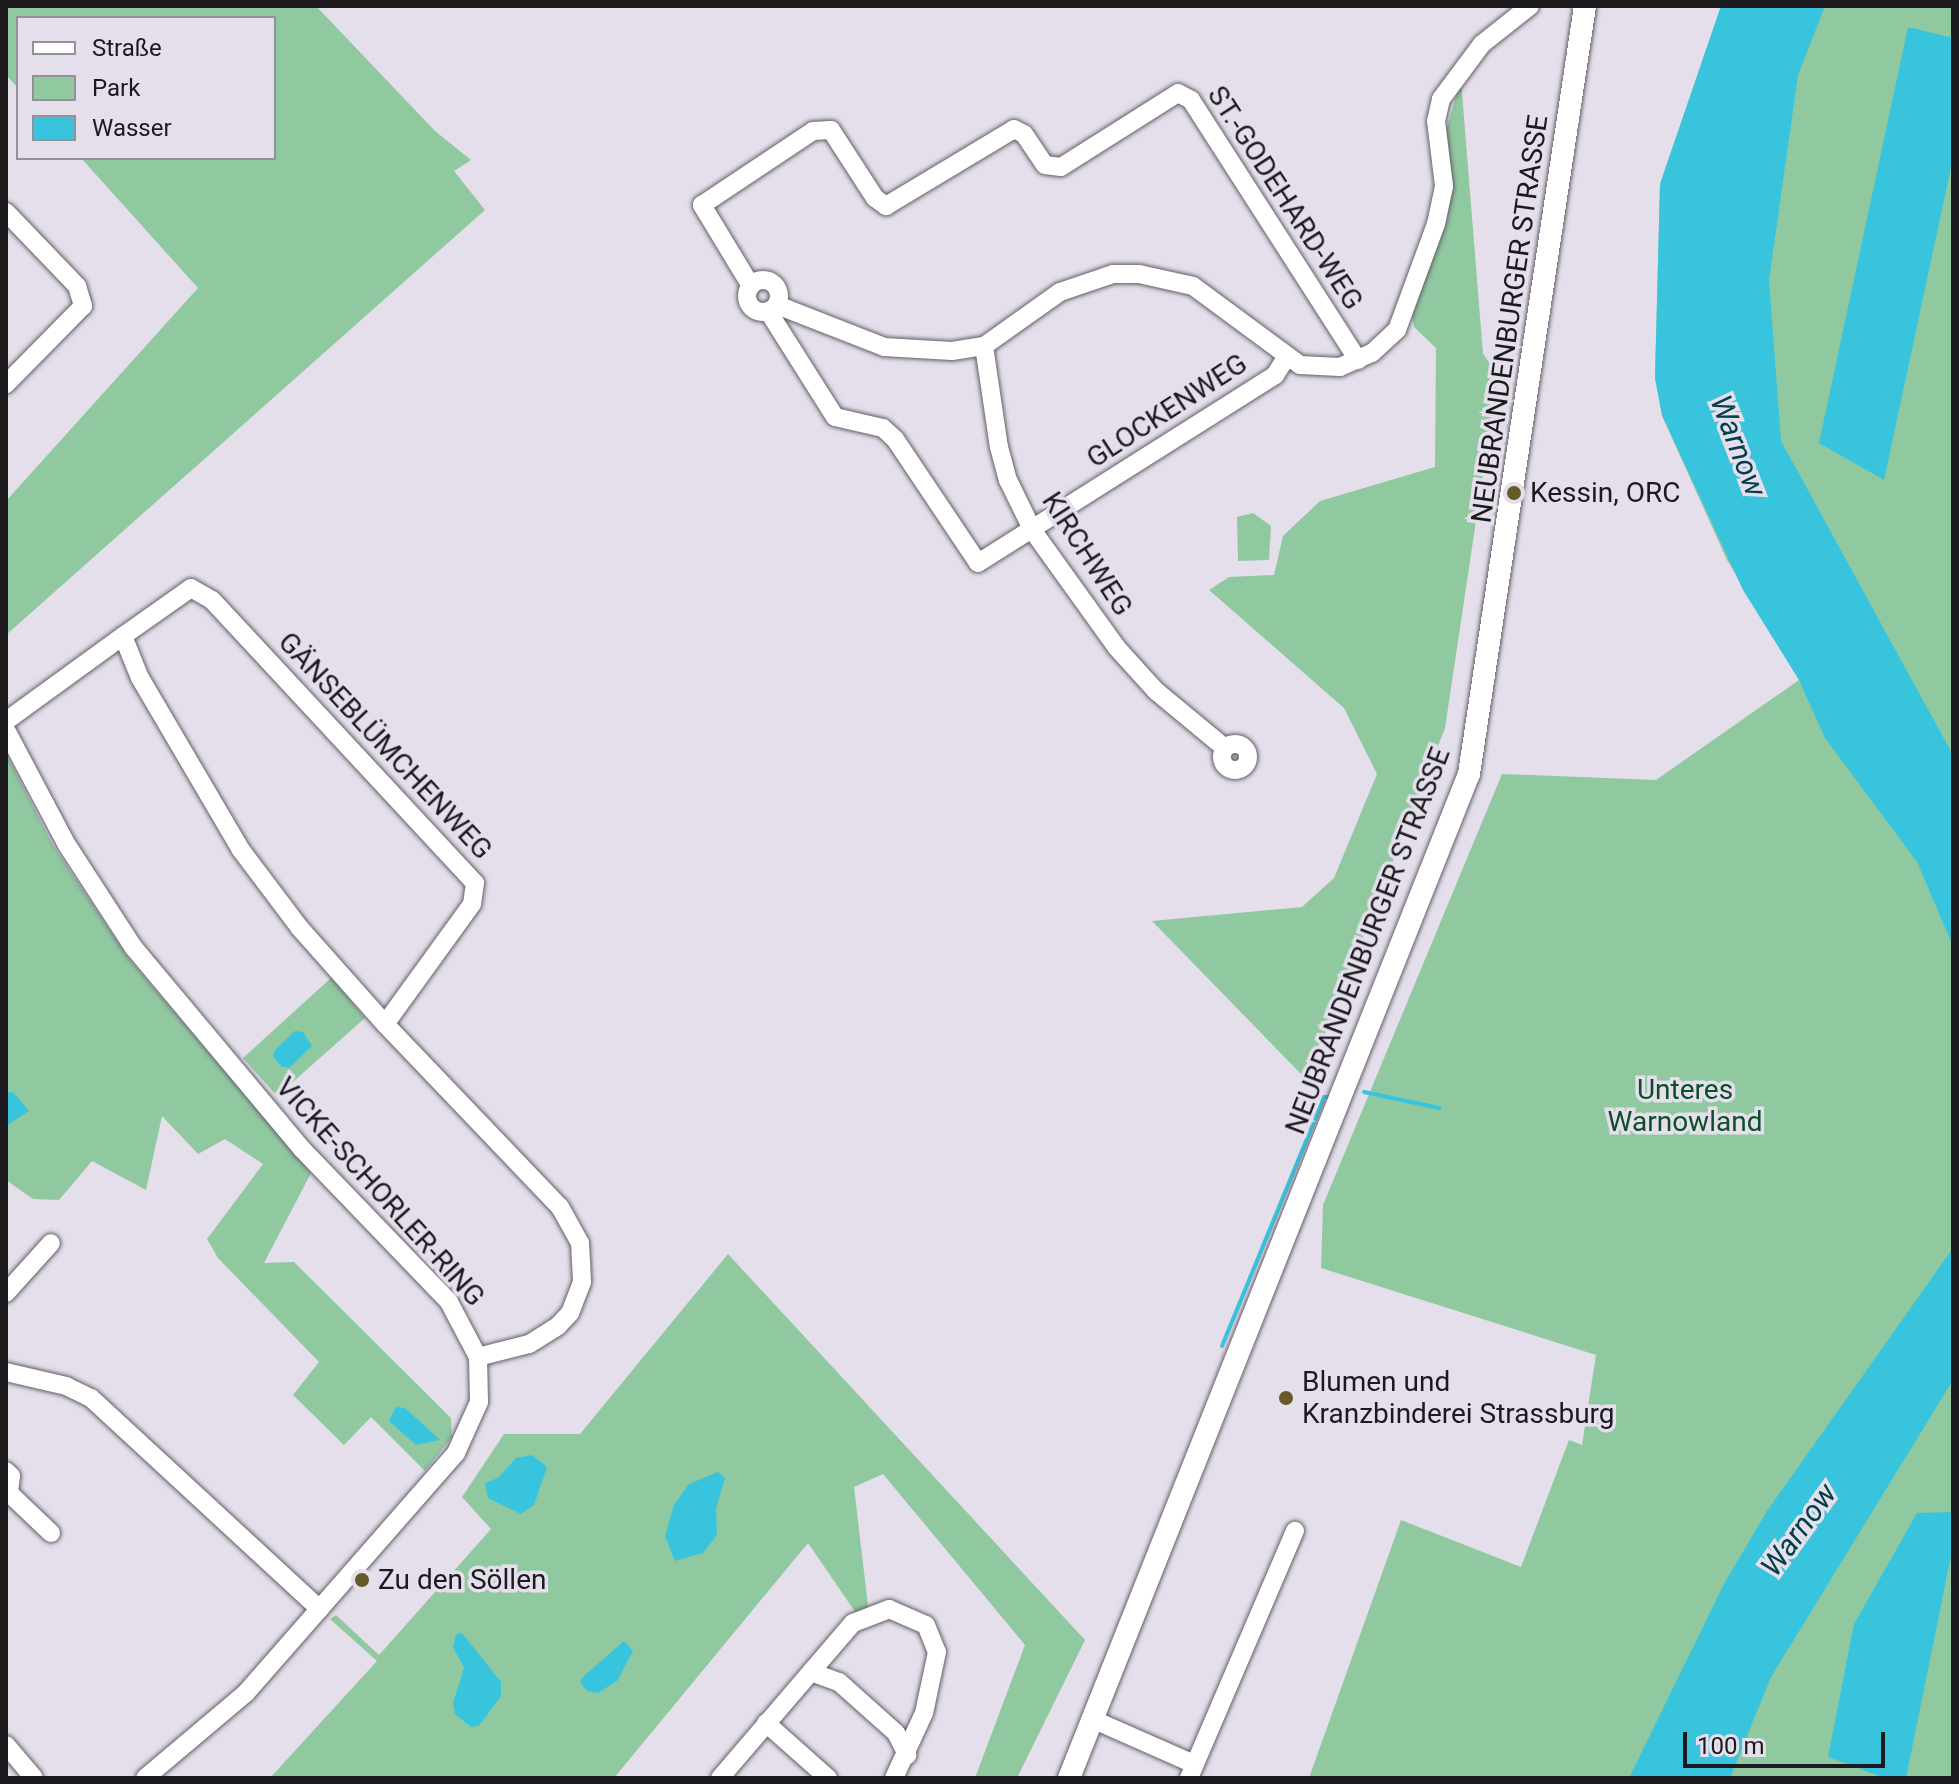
<!DOCTYPE html>
<meta charset="utf-8">
<style>
body{margin:0}
#map{position:relative;width:1959px;height:1784px;overflow:hidden;background:#e4dfeb;font-family:Roboto,sans-serif}
div>[style]{position:absolute}
.green>*{inset:0;background:#90c8a0}
.water>*{inset:0;background:#39c4de}
.stream>*{height:4px;margin:-2px;padding:0 2px;transform-origin:2px;border-radius:2px;background:#39c4de}
.roads{filter:drop-shadow(0 0 2px #635e69) drop-shadow(0 0 2px #635e69)}
.minor>*{height:18px;margin:-9px;padding:0 9px;transform-origin:9px;border-radius:9px;background:#fff}
.minor>.ring{margin:-9px;padding:0;box-sizing:content-box;background:none;border:18px solid #fff;border-radius:50%}
.major>*{height:22px;margin:-11px;padding:0 11px;transform-origin:11px;border-radius:11px;background:#fff}
.dots>*{width:22px;height:22px;translate:-50% -50%;box-sizing:border-box;border:4px solid #e4dfeb;border-radius:50%}
span{translate:-50% -50%;white-space:nowrap;text-align:center;line-height:1.15;-webkit-text-stroke:7px #e4dfeb;paint-order:stroke}
.street-label{font-size:28px;color:#1c1a1f}
.poi-label{font-size:28px;color:#1c1a1f}
.left{translate:0 -50%;text-align:left}
.park-label{font-size:28px;color:#0b4e29}
.water-label{font-size:30px;color:#00404b;font-style:italic}
.frame{position:absolute;inset:0;border:8px solid #1c1a1f;pointer-events:none}
.legend{position:absolute;left:16px;top:16px;width:260px;height:144px;box-sizing:border-box;background:#e4dfeb;border:2px solid #949099;margin:0;padding:10px 14px;list-style:none;font-size:24px;color:#1c1a1f}
.legend li{display:flex;align-items:center;gap:16px;height:40px}
.legend b{width:40px;border:2px solid #949099}
.scale{position:absolute;left:1683px;top:1732px;width:202px;height:36px;box-sizing:border-box;border:4px solid #1c1a1f;border-top:0;padding-left:10px;font-size:24px;line-height:28px;white-space:nowrap;color:#1c1a1f;-webkit-text-stroke:6px #e4dfeb;paint-order:stroke}
</style>
<div id="map">
<div class="green">
<div style="clip-path:polygon(6px 6px,316px 6px,435px 131px,471px 160px,454px 171px,485px 210px,6px 635px,6px 501px,198px 288px,81px 158px,274px 158px,274px 18px,18px 18px,18px 88px,6px 75px)"></div>
<div style="clip-path:polygon(1721px 6px,1953px 6px,1953px 1778px,1309px 1778px,1401px 1520px,1521px 1567px,1569px 1440px,1582px 1445px,1596px 1355px,1321px 1268px,1323px 1205px,1502px 774px,1656px 780px,1799px 680px,1727px 560px,1662px 416px,1655px 378px,1660px 184px)"></div>
<div style="clip-path:polygon(1461px 80px,1483px 354px,1498px 374px,1445px 728px,1326px 1032px,1303px 1076px,1152px 921px,1302px 907px,1334px 878px,1377px 774px,1344px 708px,1209px 590px,1229px 577px,1274px 575px,1283px 536px,1320px 501px,1435px 467px,1436px 348px,1414px 327px,1412px 315px,1447px 220px,1451px 192px,1444px 137px)"></div>
<div style="clip-path:polygon(1253px 513px,1271px 526px,1269px 560px,1238px 561px,1237px 517px)"></div>
<div style="clip-path:polygon(6px 754px,54px 847px,129px 959px,311px 1173px,264px 1263px,294px 1262px,451px 1418px,452px 1437px,425px 1471px,371px 1417px,344px 1445px,293px 1395px,319px 1362px,218px 1258px,207px 1239px,263px 1164px,225px 1139px,198px 1154px,162px 1116px,146px 1190px,92px 1161px,59px 1200px,33px 1199px,6px 1180px)"></div>
<div style="clip-path:polygon(331px 978px,365px 1018px,277px 1096px,243px 1058px)"></div>
<div style="clip-path:polygon(728px 1254px,1085px 1640px,1017px 1778px,975px 1778px,1025px 1645px,883px 1474px,854px 1487px,869px 1614px,860px 1619px,808px 1543px,614px 1778px,270px 1778px,377px 1661px,330px 1619px,336px 1615px,379px 1655px,491px 1529px,462px 1497px,504px 1434px,580px 1434px)"></div>
</div>
<div class="water">
<div style="clip-path:polygon(1721px 6px,1825px 6px,1798px 75px,1769px 280px,1781px 441px,1953px 755px,1953px 946px,1917px 862px,1825px 738px,1799px 680px,1743px 590px,1662px 415px,1655px 378px,1660px 184px)"></div>
<div style="clip-path:polygon(1908px 27px,1953px 38px,1953px 158px,1884px 480px,1819px 443px)"></div>
<div style="clip-path:polygon(295px 1031px,303px 1032px,312px 1046px,289px 1068px,281px 1066px,273px 1056px,275px 1050px)"></div>
<div style="clip-path:polygon(13px 1092px,29px 1111px,6px 1126px,6px 1093px)"></div>
<div style="clip-path:polygon(1953px 1248px,1953px 1380px,1771px 1677px,1730px 1778px,1629px 1778px,1724px 1584px,1767px 1511px)"></div>
<div style="clip-path:polygon(396px 1407px,405px 1408px,440px 1440px,416px 1445px,389px 1421px)"></div>
<div style="clip-path:polygon(532px 1455px,547px 1467px,534px 1505px,521px 1514px,488px 1498px,485px 1483px,498px 1478px,516px 1458px)"></div>
<div style="clip-path:polygon(718px 1472px,725px 1478px,716px 1509px,717px 1535px,703px 1553px,675px 1561px,665px 1536px,674px 1505px,689px 1484px)"></div>
<div style="clip-path:polygon(1953px 1512px,1953px 1546px,1906px 1778px,1885px 1778px,1828px 1757px,1854px 1624px,1917px 1513px)"></div>
<div style="clip-path:polygon(462px 1633px,501px 1682px,501px 1696px,479px 1726px,471px 1727px,455px 1714px,453px 1703px,464px 1668px,453px 1647px,456px 1635px)"></div>
<div style="clip-path:polygon(624px 1641px,633px 1651px,617px 1681px,598px 1693px,587px 1691px,580px 1682px,584px 1676px)"></div>
</div>
<div class="stream">
<div style="left:1364px;top:1092px;width:77px;rotate:12deg"></div>
<div style="left:1222px;top:1346px;width:269px;rotate:-67.7deg"></div>
<div style="left:1324px;top:1097px;width:6px"></div>
</div>
<div class="roads">
<div class="minor">
<div style="left:6px;top:212px;width:103px;rotate:46.2deg"></div>
<div style="left:77px;top:286px;width:21px;rotate:73deg"></div>
<div style="left:83px;top:306px;width:110px;rotate:134.6deg"></div>
<div class="ring" style="left:747px;top:280px;width:14px;height:14px"></div>
<div style="left:751px;top:286px;width:95px;rotate:-121.2deg"></div>
<div style="left:702px;top:205px;width:133px;rotate:-33.7deg"></div>
<div style="left:813px;top:131px;width:18px;rotate:-3deg"></div>
<div style="left:831px;top:130px;width:81px;rotate:57.1deg"></div>
<div style="left:875px;top:198px;width:14px;rotate:36deg"></div>
<div style="left:886px;top:206px;width:149px;rotate:-31deg"></div>
<div style="left:1014px;top:129px;width:11px;rotate:27deg"></div>
<div style="left:1024px;top:134px;width:37px;rotate:56deg"></div>
<div style="left:1045px;top:165px;width:16px;rotate:7deg"></div>
<div style="left:1061px;top:167px;width:138px;rotate:-32.3deg"></div>
<div style="left:1178px;top:93px;width:15px;rotate:28deg"></div>
<div style="left:1191px;top:100px;width:309px;rotate:57.3deg"></div>
<div style="left:777px;top:305px;width:115px;rotate:21.4deg"></div>
<div style="left:884px;top:347px;width:68px;rotate:3.4deg"></div>
<div style="left:952px;top:351px;width:32px;rotate:-9deg"></div>
<div style="left:984px;top:346px;width:102px;rotate:81.6deg"></div>
<div style="left:999px;top:447px;width:34px;rotate:75deg"></div>
<div style="left:1008px;top:480px;width:57px;rotate:63.9deg"></div>
<div style="left:1033px;top:531px;width:144px;rotate:54.3deg"></div>
<div style="left:1117px;top:648px;width:58px;rotate:47.8deg"></div>
<div style="left:1156px;top:691px;width:89px;rotate:39.6deg"></div>
<div style="left:768px;top:311px;width:125px;rotate:57.7deg"></div>
<div style="left:835px;top:417px;width:49px;rotate:12.9deg"></div>
<div style="left:883px;top:428px;width:16px;rotate:43deg"></div>
<div style="left:895px;top:439px;width:149px;rotate:56.2deg"></div>
<div style="left:978px;top:563px;width:352px;rotate:-32.3deg"></div>
<div style="left:1275px;top:375px;width:20px;rotate:-57deg"></div>
<div style="left:984px;top:346px;width:93px;rotate:-35.4deg"></div>
<div style="left:1060px;top:292px;width:56px;rotate:-18.8deg"></div>
<div style="left:1113px;top:274px;width:26px"></div>
<div style="left:1139px;top:274px;width:55px;rotate:12.5deg"></div>
<div style="left:1193px;top:286px;width:133px;rotate:36.4deg"></div>
<div style="left:1300px;top:365px;width:40px;rotate:2.9deg"></div>
<div style="left:1340px;top:367px;width:35px;rotate:-24deg"></div>
<div style="left:1372px;top:353px;width:34px;rotate:-43deg"></div>
<div style="left:1397px;top:330px;width:113px;rotate:-69.8deg"></div>
<div style="left:1436px;top:224px;width:39px;rotate:-78deg"></div>
<div style="left:1444px;top:186px;width:65px;rotate:-97deg"></div>
<div style="left:1436px;top:121px;width:23px;rotate:-77deg"></div>
<div style="left:1441px;top:99px;width:69px;rotate:-53.3deg"></div>
<div style="left:1482px;top:44px;width:61px;rotate:-38.4deg"></div>
<div style="left:191px;top:588px;width:24px;rotate:30deg"></div>
<div style="left:212px;top:600px;width:386px;rotate:47.1deg"></div>
<div style="left:475px;top:883px;width:21px;rotate:98deg"></div>
<div style="left:472px;top:904px;width:148px;rotate:125.9deg"></div>
<div style="left:385px;top:1024px;width:130px;rotate:-131.6deg"></div>
<div style="left:299px;top:927px;width:96px;rotate:-127deg"></div>
<div style="left:241px;top:850px;width:199px;rotate:-120.4deg"></div>
<div style="left:140px;top:678px;width:45px;rotate:-112deg"></div>
<div style="left:123px;top:636px;width:83px;rotate:-35.2deg"></div>
<div style="left:6px;top:721px;width:145px;rotate:-36deg"></div>
<div style="left:6px;top:730px;width:130px;rotate:62.1deg"></div>
<div style="left:67px;top:845px;width:123px;rotate:57deg"></div>
<div style="left:134px;top:948px;width:262px;rotate:50.1deg"></div>
<div style="left:302px;top:1149px;width:212px;rotate:46.1deg"></div>
<div style="left:449px;top:1302px;width:62px;rotate:62.2deg"></div>
<div style="left:478px;top:1357px;width:45px;rotate:88.7deg"></div>
<div style="left:479px;top:1402px;width:56px;rotate:114.3deg"></div>
<div style="left:456px;top:1453px;width:319px;rotate:131.2deg"></div>
<div style="left:246px;top:1693px;width:132px;rotate:139.9deg"></div>
<div class="ring" style="left:1222px;top:744px;width:8px;height:8px"></div>
<div style="left:385px;top:1024px;width:253px;rotate:46.3deg"></div>
<div style="left:560px;top:1207px;width:41px;rotate:60.9deg"></div>
<div style="left:580px;top:1243px;width:39px;rotate:87deg"></div>
<div style="left:582px;top:1282px;width:33px;rotate:111deg"></div>
<div style="left:570px;top:1313px;width:18px;rotate:133deg"></div>
<div style="left:558px;top:1326px;width:34px;rotate:148deg"></div>
<div style="left:529px;top:1344px;width:53px;rotate:165.7deg"></div>
<div style="left:6px;top:1293px;width:67px;rotate:-48deg"></div>
<div style="left:6px;top:1372px;width:62px;rotate:13.1deg"></div>
<div style="left:66px;top:1386px;width:28px;rotate:26deg"></div>
<div style="left:91px;top:1398px;width:311px;rotate:42.7deg"></div>
<div style="left:6px;top:1471px;width:7px;rotate:45deg"></div>
<div style="left:11px;top:1476px;width:17px;rotate:97deg"></div>
<div style="left:9px;top:1493px;width:58px;rotate:43.6deg"></div>
<div style="left:811px;top:1672px;width:30px;rotate:20deg"></div>
<div style="left:839px;top:1682px;width:76px;rotate:41.8deg"></div>
<div style="left:896px;top:1733px;width:25px;rotate:63deg"></div>
<div style="left:1092px;top:1719px;width:111px;rotate:23.8deg"></div>
<div style="left:766px;top:1723px;width:83px;rotate:41.6deg"></div>
<div style="left:6px;top:1745px;width:43px;rotate:49.7deg"></div>
<div style="left:720px;top:1778px;width:204px;rotate:-49.4deg"></div>
<div style="left:853px;top:1623px;width:39px;rotate:-21deg"></div>
<div style="left:889px;top:1609px;width:40px;rotate:23.4deg"></div>
<div style="left:926px;top:1625px;width:29px;rotate:68deg"></div>
<div style="left:937px;top:1652px;width:62px;rotate:102deg"></div>
<div style="left:924px;top:1713px;width:72px;rotate:114.8deg"></div>
<div style="left:1189px;top:1778px;width:269px;rotate:-66.8deg"></div>
</div>
<div class="major">
<div style="left:1069px;top:1778px;width:1081px;rotate:-68.28deg"></div>
<div style="left:1469px;top:774px;width:777px;rotate:-81.41deg"></div>
</div>
</div>
<div class="dots">
<div style="left:1514px;top:493px;background:#675a27"></div>
<div style="left:1286px;top:1398px;background:#675a27"></div>
<div style="left:362px;top:1580px;background:#675a27"></div>
</div>
<div class="street-label">
<span style="left:1285px;top:198px;rotate:57deg">ST.-GODEHARD-WEG</span>
<span style="left:1510px;top:319px;rotate:-82deg">NEUBRANDENBURGER STRASSE</span>
<span style="left:1167px;top:411px;rotate:-33deg">GLOCKENWEG</span>
<span style="left:1087px;top:554px;rotate:57deg">KIRCHWEG</span>
<span style="left:385px;top:746px;rotate:47deg">GÄNSEBLÜMCHENWEG</span>
<span style="left:1368px;top:941px;rotate:-69deg">NEUBRANDENBURGER STRASSE</span>
<span style="left:380px;top:1192px;rotate:48deg">VICKE-SCHORLER-RING</span>
</div>
<div class="poi-label">
<span class="left" style="left:1530px;top:493px">Kessin, ORC</span>
<span class="left" style="left:1302px;top:1398px">Blumen und<br>Kranzbinderei Strassburg</span>
<span class="left" style="left:378px;top:1580px">Zu den Söllen</span>
</div>
<div class="park-label">
<span style="left:1685px;top:1106px">Unteres<br>Warnowland</span>
</div>
<div class="water-label">
<span style="left:1738px;top:446px;rotate:69deg">Warnow</span>
<span style="left:1799px;top:1530px;rotate:-54deg">Warnow</span>
</div>
<div class="frame"></div>
<ul class="legend">
<li><b style="height:10px;background:#fff"></b>Straße</li>
<li><b style="height:22px;background:#90c8a0"></b>Park</li>
<li><b style="height:22px;background:#39c4de"></b>Wasser</li>
</ul>
<div class="scale">100 m</div>
</div>
